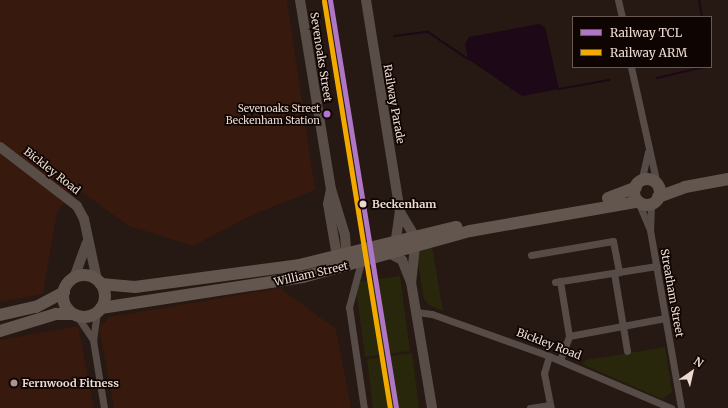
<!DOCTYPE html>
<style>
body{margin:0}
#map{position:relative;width:728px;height:408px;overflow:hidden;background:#261812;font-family:Merriweather,serif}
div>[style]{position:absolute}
.built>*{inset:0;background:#37190d}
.green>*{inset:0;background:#29270b}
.water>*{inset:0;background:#1c0817}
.stream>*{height:2px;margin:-1px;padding:0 1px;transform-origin:1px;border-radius:1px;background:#1c0817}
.street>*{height:7px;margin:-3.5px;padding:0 3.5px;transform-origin:3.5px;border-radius:3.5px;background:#574b47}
.secondary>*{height:10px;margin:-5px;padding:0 5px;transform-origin:5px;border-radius:5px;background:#584d47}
.primary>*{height:12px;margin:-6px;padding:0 6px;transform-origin:6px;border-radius:6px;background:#62564e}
.primary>.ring{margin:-6px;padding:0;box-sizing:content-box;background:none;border:12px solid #62564e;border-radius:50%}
.rail-1>*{height:5px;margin:-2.5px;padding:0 2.5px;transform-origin:2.5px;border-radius:2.5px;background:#af76c6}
.rail-2>*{height:5px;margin:-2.5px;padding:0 2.5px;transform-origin:2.5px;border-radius:2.5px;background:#f2a900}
.dots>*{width:11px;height:11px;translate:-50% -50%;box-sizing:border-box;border:2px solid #0e0502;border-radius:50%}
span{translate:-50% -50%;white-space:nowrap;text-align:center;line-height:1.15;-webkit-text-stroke:3.5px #0e0502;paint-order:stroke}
.bus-label{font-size:10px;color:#ecd9d2}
.right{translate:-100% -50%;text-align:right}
.street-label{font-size:11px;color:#ecd9d2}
.stop-label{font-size:11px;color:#ecd9d2;font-weight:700}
.left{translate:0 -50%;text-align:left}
.poi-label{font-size:11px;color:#ecd9d2;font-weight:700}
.legend{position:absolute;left:572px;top:16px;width:140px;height:52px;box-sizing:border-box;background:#0e0502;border:1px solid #675a55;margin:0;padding:5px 7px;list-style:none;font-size:12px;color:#ecd9d2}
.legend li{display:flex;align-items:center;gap:8px;height:20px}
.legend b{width:20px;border:1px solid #675a55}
.north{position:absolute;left:672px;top:352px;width:40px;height:40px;-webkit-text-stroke:3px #0e0502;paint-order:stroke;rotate:34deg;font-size:11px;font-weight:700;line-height:16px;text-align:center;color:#ecd9d2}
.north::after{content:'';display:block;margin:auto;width:14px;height:18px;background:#ecd9d2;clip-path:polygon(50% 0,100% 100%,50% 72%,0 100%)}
</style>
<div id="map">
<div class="built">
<div style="clip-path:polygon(0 0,287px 0,315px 190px,254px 214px,193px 246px,129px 226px,76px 188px,57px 212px,43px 294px,0 302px)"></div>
<div style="clip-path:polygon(280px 288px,336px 329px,351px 408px,114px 408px,99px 328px,109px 317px)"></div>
<div style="clip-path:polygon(78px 326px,94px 408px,0 408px,0 340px)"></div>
</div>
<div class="green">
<div style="clip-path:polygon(432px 247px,443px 311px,429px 305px,424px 299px,417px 257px,419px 252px)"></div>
<div style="clip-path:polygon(400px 276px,410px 351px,365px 357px,355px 282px)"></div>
<div style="clip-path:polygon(665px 347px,672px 392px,662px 399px,582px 364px,586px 360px)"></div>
<div style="clip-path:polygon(412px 353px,419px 408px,373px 408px,367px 359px)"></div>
</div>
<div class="water">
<div style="clip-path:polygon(539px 24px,545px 27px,559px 89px,522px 96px,468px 59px,465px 44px,469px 37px)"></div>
</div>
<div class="stream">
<div style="left:699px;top:0;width:17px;rotate:80deg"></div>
<div style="left:394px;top:36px;width:34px;rotate:-7deg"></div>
<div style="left:428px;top:32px;width:48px;rotate:34deg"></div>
<div style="left:657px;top:78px;width:48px;rotate:-13.2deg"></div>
<div style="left:559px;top:89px;width:51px;rotate:-10.2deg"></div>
</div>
<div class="street">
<div style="left:618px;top:0;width:17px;rotate:77deg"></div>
<div style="left:631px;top:67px;width:116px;rotate:77.5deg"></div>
<div style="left:641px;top:182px;width:31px;rotate:-77deg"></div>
<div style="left:639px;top:204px;width:26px;rotate:67deg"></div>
<div style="left:651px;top:204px;width:26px;rotate:92deg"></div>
<div style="left:650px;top:230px;width:181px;rotate:80.1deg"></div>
<div style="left:531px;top:255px;width:83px;rotate:-9.7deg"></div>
<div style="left:613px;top:241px;width:32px;rotate:79deg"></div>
<div style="left:361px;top:262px;width:47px;rotate:104.9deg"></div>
<div style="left:349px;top:307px;width:102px;rotate:81.6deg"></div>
<div style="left:614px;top:273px;width:79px;rotate:80.5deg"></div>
<div style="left:555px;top:282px;width:103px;rotate:-8.9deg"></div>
<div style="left:97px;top:312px;width:28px;rotate:98deg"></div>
<div style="left:93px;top:340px;width:69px;rotate:80.8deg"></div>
<div style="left:416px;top:312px;width:16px;rotate:7deg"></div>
<div style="left:432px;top:314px;width:124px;rotate:19.7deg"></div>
<div style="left:549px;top:356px;width:133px;rotate:23.1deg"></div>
<div style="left:77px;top:316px;width:29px;rotate:56deg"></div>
<div style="left:569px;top:336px;width:98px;rotate:-10.6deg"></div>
<div style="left:549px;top:356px;width:18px;rotate:106deg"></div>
<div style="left:544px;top:373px;width:36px;rotate:79deg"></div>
<div style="left:560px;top:360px;width:26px;rotate:-69deg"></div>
<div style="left:569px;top:336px;width:56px;rotate:-99.3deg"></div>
<div style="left:530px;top:408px;width:20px;rotate:-9deg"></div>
</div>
<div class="secondary">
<div style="left:300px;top:0;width:192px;rotate:80.7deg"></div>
<div style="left:331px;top:189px;width:48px;rotate:73.1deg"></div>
<div style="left:345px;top:235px;width:26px;rotate:86deg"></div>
<div style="left:366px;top:0;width:215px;rotate:80.9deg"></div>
<div style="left:400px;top:212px;width:27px;rotate:59deg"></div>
<div style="left:0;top:147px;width:97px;rotate:37.5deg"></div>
<div style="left:77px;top:206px;width:15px;rotate:62deg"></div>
<div style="left:84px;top:219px;width:62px;rotate:78deg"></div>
<div style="left:331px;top:189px;width:15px;rotate:101deg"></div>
<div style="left:328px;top:204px;width:59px;rotate:80.2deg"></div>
<div style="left:396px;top:239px;width:27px;rotate:-82deg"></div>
<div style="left:415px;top:246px;width:36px;rotate:96deg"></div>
<div style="left:411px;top:282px;width:128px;rotate:80.5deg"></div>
<div style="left:389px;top:253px;width:15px;rotate:28deg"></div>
<div style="left:402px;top:260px;width:24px;rotate:68deg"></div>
<div style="left:74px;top:278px;width:37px;rotate:-70deg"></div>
</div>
<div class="primary">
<div class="ring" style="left:634px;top:179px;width:14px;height:14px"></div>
<div style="left:658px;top:197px;width:29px;rotate:-20deg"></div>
<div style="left:685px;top:187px;width:44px;rotate:-10.5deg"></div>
<div style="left:608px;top:198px;width:30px;rotate:-21deg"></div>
<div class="ring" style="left:63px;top:275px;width:30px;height:30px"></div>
<div style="left:101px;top:284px;width:34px;rotate:5deg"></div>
<div style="left:135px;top:287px;width:165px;rotate:-7.6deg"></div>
<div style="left:299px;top:265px;width:162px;rotate:-13.6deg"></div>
<div style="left:101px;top:308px;width:204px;rotate:-8.7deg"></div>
<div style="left:303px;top:277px;width:173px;rotate:-15.4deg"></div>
<div style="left:470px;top:231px;width:169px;rotate:-9.9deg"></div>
<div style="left:0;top:315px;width:37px;rotate:-13deg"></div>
<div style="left:36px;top:307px;width:32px;rotate:-28deg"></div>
<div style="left:0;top:331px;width:59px;rotate:-16.9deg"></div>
<div style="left:56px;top:314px;width:17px"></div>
</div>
<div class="rail-1">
<div style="left:330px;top:0;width:413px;rotate:80.8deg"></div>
</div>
<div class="rail-2">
<div style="left:324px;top:1px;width:412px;rotate:80.8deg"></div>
</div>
<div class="dots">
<div style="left:327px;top:114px;background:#b673d3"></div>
<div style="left:363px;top:204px;background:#ecd9d2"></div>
<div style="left:14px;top:383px;background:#a7958f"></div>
</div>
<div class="bus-label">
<span class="right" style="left:320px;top:114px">Sevenoaks Street<br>Beckenham Station</span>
</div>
<div class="street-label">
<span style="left:321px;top:57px;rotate:81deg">Sevenoaks Street</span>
<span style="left:394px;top:104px;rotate:80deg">Railway Parade</span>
<span style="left:52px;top:171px;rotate:38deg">Bickley Road</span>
<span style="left:311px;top:274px;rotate:-13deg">William Street</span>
<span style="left:672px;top:293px;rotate:80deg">Streatham Street</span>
<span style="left:549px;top:344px;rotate:21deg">Bickley Road</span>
</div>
<div class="stop-label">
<span class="left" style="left:372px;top:204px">Beckenham</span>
</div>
<div class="poi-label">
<span class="left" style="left:22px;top:383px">Fernwood Fitness</span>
</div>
<ul class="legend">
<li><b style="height:5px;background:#af76c6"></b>Railway TCL</li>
<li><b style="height:5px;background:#f2a900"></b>Railway ARM</li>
</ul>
<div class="north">N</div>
</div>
